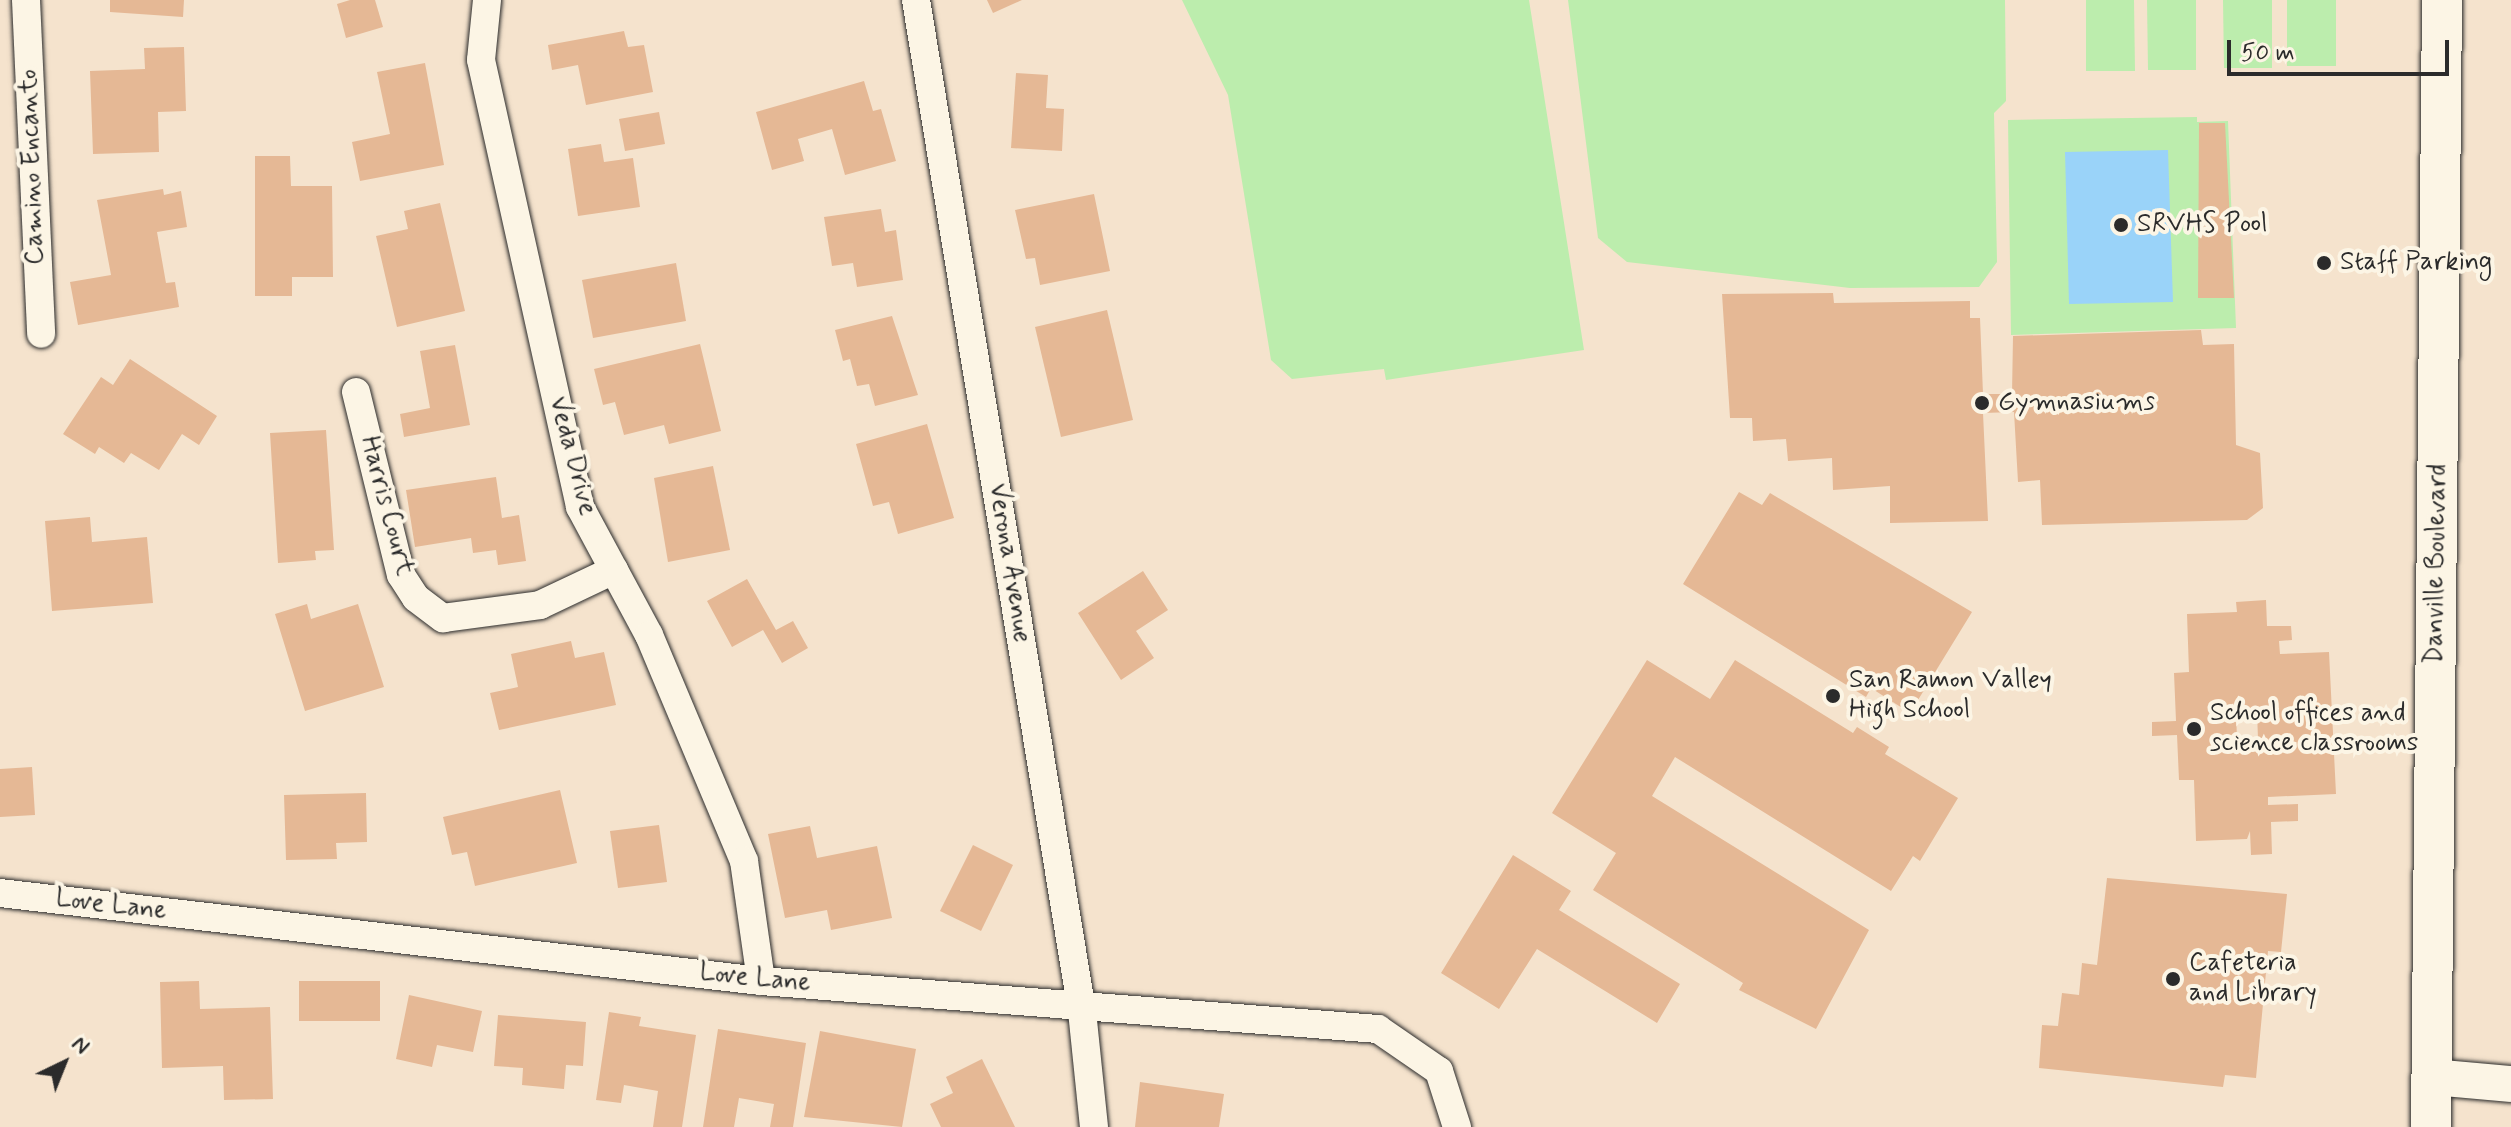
<!DOCTYPE html>
<style>
body{margin:0}
#map{position:relative;width:2511px;height:1127px;overflow:hidden;background:#f5e3cd;font-family:Mynerve,sans-serif}
div>[style]{position:absolute}
.green>*{inset:0;background:#bcedad}
.water>*{inset:0;background:#9ad3f9}
.building>*{inset:0;background:#e5b895}
.roads{filter:drop-shadow(0 0 2px #2b2b2b) drop-shadow(0 0 2px #2b2b2b)}
.minor>*{height:28px;margin:-14px;padding:0 14px;transform-origin:14px;border-radius:14px;background:#fcf5e5}
.tertiary>*{height:36px;margin:-18px;padding:0 18px;transform-origin:18px;border-radius:18px;background:#fcf5e5}
.secondary>*{height:40px;margin:-20px;padding:0 20px;transform-origin:20px;border-radius:20px;background:#fcf5e5}
.dots>*{width:22px;height:22px;translate:-50% -50%;box-sizing:border-box;border:4px solid #fcf5e5;border-radius:50%}
span{translate:-50% -50%;white-space:nowrap;text-align:center;line-height:1.15;-webkit-text-stroke:8px #fcf5e5;paint-order:stroke}
.street-label{font-size:26px;color:#2b2b2b}
.poi-label{font-size:26px;color:#2b2b2b}
.left{translate:0 -50%;text-align:left}
.north{position:absolute;left:24px;top:1023px;width:80px;height:80px;-webkit-text-stroke:6px #fcf5e5;paint-order:stroke;rotate:43deg;font-size:22px;font-weight:700;line-height:32px;text-align:center;color:#2b2b2b}
.north::after{content:'';display:block;margin:auto;width:28px;height:36px;background:#2b2b2b;clip-path:polygon(50% 0,100% 100%,50% 72%,0 100%)}
.scale{position:absolute;left:2227px;top:40px;width:222px;height:36px;box-sizing:border-box;border:4px solid #2b2b2b;border-top:0;padding-left:10px;font-size:24px;line-height:28px;white-space:nowrap;color:#2b2b2b;-webkit-text-stroke:6px #fcf5e5;paint-order:stroke}
</style>
<div id="map">
<div class="green">
<div style="clip-path:polygon(1182px 0,1529px 0,1584px 350px,1386px 380px,1384px 369px,1292px 379px,1271px 360px,1228px 95px)"></div>
<div style="clip-path:polygon(1568px 0,2005px 0,2006px 101px,1994px 113px,1997px 262px,1979px 287px,1850px 288px,1627px 262px,1598px 238px)"></div>
<div style="clip-path:polygon(2086px 0,2134px 0,2135px 71px,2086px 71px)"></div>
<div style="clip-path:polygon(2147px 0,2196px 0,2196px 70px,2148px 70px)"></div>
<div style="clip-path:polygon(2223px 0,2272px 0,2272px 68px,2224px 68px)"></div>
<div style="clip-path:polygon(2287px 0,2336px 0,2336px 66px,2287px 66px)"></div>
<div style="clip-path:polygon(2197px 117px,2197px 122px,2228px 121px,2236px 328px,2011px 335px,2008px 120px)"></div>
</div>
<div class="water">
<div style="clip-path:polygon(2168px 150px,2173px 302px,2069px 304px,2065px 152px)"></div>
</div>
<div class="building">
<div style="clip-path:polygon(110px 0,184px 0,183px 17px,110px 12px)"></div>
<div style="clip-path:polygon(350px 0,375px 0,383px 27px,346px 38px,337px 4px)"></div>
<div style="clip-path:polygon(987px 0,1022px 0,993px 13px)"></div>
<div style="clip-path:polygon(624px 31px,628px 47px,644px 45px,653px 92px,586px 105px,578px 65px,552px 70px,548px 45px)"></div>
<div style="clip-path:polygon(184px 47px,186px 111px,158px 112px,159px 152px,93px 154px,90px 71px,145px 69px,144px 48px)"></div>
<div style="clip-path:polygon(425px 63px,444px 165px,360px 181px,352px 142px,390px 134px,377px 72px)"></div>
<div style="clip-path:polygon(1016px 73px,1048px 75px,1046px 108px,1064px 109px,1062px 151px,1011px 148px)"></div>
<div style="clip-path:polygon(864px 81px,873px 111px,881px 109px,896px 161px,845px 175px,832px 129px,798px 139px,804px 161px,772px 170px,756px 112px)"></div>
<div style="clip-path:polygon(659px 112px,665px 144px,625px 151px,619px 119px)"></div>
<div style="clip-path:polygon(2199px 123px,2225px 123px,2234px 298px,2198px 298px)"></div>
<div style="clip-path:polygon(601px 144px,604px 162px,633px 158px,640px 207px,578px 216px,568px 149px)"></div>
<div style="clip-path:polygon(255px 156px,290px 156px,291px 186px,332px 186px,333px 277px,292px 277px,292px 296px,255px 296px)"></div>
<div style="clip-path:polygon(163px 189px,164px 195px,181px 191px,187px 227px,157px 232px,166px 283px,175px 282px,179px 307px,78px 325px,70px 282px,111px 275px,97px 200px)"></div>
<div style="clip-path:polygon(1094px 194px,1110px 271px,1040px 285px,1035px 258px,1026px 259px,1015px 210px)"></div>
<div style="clip-path:polygon(440px 203px,465px 311px,397px 327px,376px 236px,408px 229px,404px 211px)"></div>
<div style="clip-path:polygon(881px 209px,885px 232px,896px 230px,903px 280px,857px 287px,853px 263px,832px 266px,824px 217px)"></div>
<div style="clip-path:polygon(676px 263px,686px 321px,593px 338px,582px 280px)"></div>
<div style="clip-path:polygon(1833px 293px,1834px 303px,1970px 301px,1970px 318px,1980px 318px,1983px 394px,2012px 394px,2013px 336px,2201px 330px,2203px 345px,2234px 344px,2236px 445px,2260px 453px,2263px 508px,2247px 520px,2042px 525px,2040px 480px,2018px 482px,2014px 412px,1983px 413px,1988px 521px,1890px 523px,1890px 486px,1833px 490px,1832px 458px,1788px 461px,1786px 439px,1753px 441px,1752px 418px,1730px 418px,1722px 294px)"></div>
<div style="clip-path:polygon(1107px 310px,1133px 420px,1061px 437px,1035px 327px)"></div>
<div style="clip-path:polygon(892px 316px,918px 395px,875px 406px,869px 384px,857px 386px,850px 359px,843px 361px,835px 330px)"></div>
<div style="clip-path:polygon(700px 344px,721px 431px,669px 444px,664px 425px,624px 435px,615px 402px,603px 405px,594px 369px)"></div>
<div style="clip-path:polygon(455px 345px,470px 425px,404px 437px,400px 414px,430px 408px,420px 351px)"></div>
<div style="clip-path:polygon(130px 359px,217px 416px,199px 445px,182px 434px,159px 470px,131px 453px,124px 463px,99px 447px,95px 454px,63px 434px,101px 377px,113px 385px)"></div>
<div style="clip-path:polygon(927px 424px,954px 518px,898px 534px,889px 502px,873px 506px,856px 444px)"></div>
<div style="clip-path:polygon(326px 430px,334px 550px,315px 551px,316px 560px,278px 563px,270px 433px)"></div>
<div style="clip-path:polygon(713px 466px,730px 550px,668px 562px,654px 478px)"></div>
<div style="clip-path:polygon(496px 477px,502px 518px,519px 515px,526px 561px,498px 565px,496px 550px,473px 553px,471px 538px,415px 547px,406px 490px)"></div>
<div style="clip-path:polygon(1739px 492px,1762px 505px,1770px 493px,1972px 612px,1910px 713px,1871px 688px,1866px 697px,1683px 584px)"></div>
<div style="clip-path:polygon(90px 517px,92px 542px,147px 537px,153px 603px,52px 611px,45px 521px)"></div>
<div style="clip-path:polygon(1143px 571px,1168px 610px,1136px 631px,1154px 658px,1121px 680px,1078px 613px)"></div>
<div style="clip-path:polygon(747px 579px,776px 630px,793px 621px,808px 648px,782px 663px,763px 630px,732px 647px,707px 601px)"></div>
<div style="clip-path:polygon(evenodd,2266px 600px,2267px 626px,2291px 626px,2292px 640px,2279px 641px,2280px 654px,2329px 652px,2336px 794px,2268px 797px,2268px 805px,2298px 804px,2298px 821px,2271px 822px,2272px 854px,2251px 855px,2250px 831px,2247px 839px,2196px 841px,2194px 780px,2179px 780px,2177px 735px,2152px 736px,2152px 722px,2176px 721px,2174px 673px,2189px 672px,2187px 614px,2237px 612px,2236px 602px,2266px 600px,2257px 711px,2258px 739px,2237px 739px,2236px 712px,2257px 711px)"></div>
<div style="clip-path:polygon(307px 604px,311px 619px,358px 604px,384px 687px,305px 711px,275px 614px)"></div>
<div style="clip-path:polygon(571px 641px,575px 658px,604px 652px,616px 705px,499px 730px,490px 693px,518px 687px,511px 654px)"></div>
<div style="clip-path:polygon(1647px 660px,1710px 699px,1735px 660px,1853px 733px,1857px 727px,1889px 747px,1885px 754px,1958px 798px,1920px 861px,1913px 856px,1891px 891px,1675px 757px,1652px 796px,1869px 930px,1816px 1029px,1739px 990px,1743px 983px,1593px 890px,1616px 853px,1552px 813px)"></div>
<div style="clip-path:polygon(32px 767px,35px 815px,0 817px,0 769px)"></div>
<div style="clip-path:polygon(560px 790px,577px 863px,475px 886px,467px 852px,452px 855px,443px 817px)"></div>
<div style="clip-path:polygon(366px 793px,367px 842px,336px 843px,337px 859px,286px 860px,284px 795px)"></div>
<div style="clip-path:polygon(659px 825px,667px 882px,618px 888px,610px 831px)"></div>
<div style="clip-path:polygon(810px 826px,817px 858px,877px 846px,892px 918px,831px 930px,827px 910px,785px 918px,768px 834px)"></div>
<div style="clip-path:polygon(973px 845px,1013px 865px,981px 931px,940px 911px)"></div>
<div style="clip-path:polygon(1513px 855px,1571px 891px,1559px 910px,1680px 984px,1657px 1023px,1537px 949px,1499px 1009px,1441px 973px)"></div>
<div style="clip-path:polygon(2107px 878px,2287px 894px,2281px 952px,2268px 951px,2256px 1078px,2225px 1075px,2223px 1087px,2039px 1068px,2042px 1025px,2058px 1026px,2062px 993px,2079px 995px,2082px 963px,2097px 965px)"></div>
<div style="clip-path:polygon(199px 981px,200px 1009px,270px 1007px,273px 1099px,224px 1100px,223px 1066px,162px 1068px,160px 982px)"></div>
<div style="clip-path:polygon(299px 981px,380px 981px,380px 1021px,299px 1021px)"></div>
<div style="clip-path:polygon(409px 995px,482px 1011px,473px 1052px,437px 1045px,432px 1067px,396px 1059px)"></div>
<div style="clip-path:polygon(609px 1012px,641px 1017px,639px 1026px,696px 1035px,682px 1127px,653px 1127px,658px 1091px,624px 1085px,621px 1103px,596px 1100px)"></div>
<div style="clip-path:polygon(498px 1015px,586px 1022px,583px 1066px,566px 1065px,564px 1089px,522px 1085px,523px 1068px,494px 1066px)"></div>
<div style="clip-path:polygon(718px 1029px,806px 1043px,793px 1127px,770px 1127px,774px 1104px,739px 1098px,734px 1127px,703px 1127px)"></div>
<div style="clip-path:polygon(820px 1031px,916px 1049px,902px 1127px,804px 1117px)"></div>
<div style="clip-path:polygon(982px 1059px,1015px 1127px,941px 1127px,930px 1104px,953px 1093px,946px 1077px)"></div>
<div style="clip-path:polygon(1140px 1082px,1224px 1094px,1219px 1127px,1135px 1127px)"></div>
</div>
<div class="roads">
<div class="minor">
<div style="left:26px;top:0;width:334px;rotate:87.4deg"></div>
<div style="left:487px;top:0;width:60px;rotate:95.7deg"></div>
<div style="left:481px;top:60px;width:458px;rotate:77.5deg"></div>
<div style="left:580px;top:507px;width:145px;rotate:61.7deg"></div>
<div style="left:649px;top:635px;width:245px;rotate:67.2deg"></div>
<div style="left:744px;top:861px;width:121px;rotate:81.9deg"></div>
<div style="left:916px;top:0;width:1025px;rotate:80.68deg"></div>
<div style="left:1082px;top:1011px;width:117px;rotate:84.1deg"></div>
<div style="left:356px;top:392px;width:188px;rotate:76.2deg"></div>
<div style="left:401px;top:575px;width:27px;rotate:57deg"></div>
<div style="left:416px;top:598px;width:34px;rotate:37deg"></div>
<div style="left:443px;top:618px;width:98px;rotate:-7.6deg"></div>
<div style="left:540px;top:605px;width:82px;rotate:-25.3deg"></div>
<div style="left:0;top:893px;width:766px;rotate:6.6deg"></div>
<div style="left:761px;top:981px;width:619px;rotate:4.45deg"></div>
<div style="left:1378px;top:1029px;width:74px;rotate:34.5deg"></div>
<div style="left:1439px;top:1071px;width:59px;rotate:72.2deg"></div>
</div>
<div class="tertiary">
<div style="left:2432px;top:1077px;width:79px;rotate:5.1deg"></div>
</div>
<div class="secondary">
<div style="left:2431px;top:1127px;width:1127px;rotate:-89.44deg"></div>
</div>
</div>
<div class="dots">
<div style="left:2121px;top:225px;background:#2b2b2b"></div>
<div style="left:2324px;top:263px;background:#2b2b2b"></div>
<div style="left:1982px;top:403px;background:#2b2b2b"></div>
<div style="left:1833px;top:696px;background:#2b2b2b"></div>
<div style="left:2194px;top:729px;background:#2b2b2b"></div>
<div style="left:2173px;top:979px;background:#2b2b2b"></div>
</div>
<div class="street-label">
<span style="left:33px;top:167px;rotate:-92deg">Camino Encanto</span>
<span style="left:572px;top:456px;rotate:75deg">Veda Drive</span>
<span style="left:386px;top:506px;rotate:75deg">Harris Court</span>
<span style="left:1009px;top:563px;rotate:81deg">Verona Avenue</span>
<span style="left:2437px;top:564px;rotate:-89deg">Danville Boulevard</span>
<span style="left:111px;top:906px;rotate:7deg">Love Lane</span>
<span style="left:755px;top:979px;rotate:6deg">Love Lane</span>
</div>
<div class="poi-label">
<span class="left" style="left:2137px;top:225px">SRVHS Pool</span>
<span class="left" style="left:2340px;top:263px">Staff Parking</span>
<span class="left" style="left:1998px;top:403px">Gymnasiums</span>
<span class="left" style="left:1849px;top:696px">San Ramon Valley<br>High School</span>
<span class="left" style="left:2210px;top:729px">School offices and<br>science classrooms</span>
<span class="left" style="left:2189px;top:979px">Cafeteria<br>and Library</span>
</div>
<div class="north">N</div>
<div class="scale">50 m</div>
</div>
